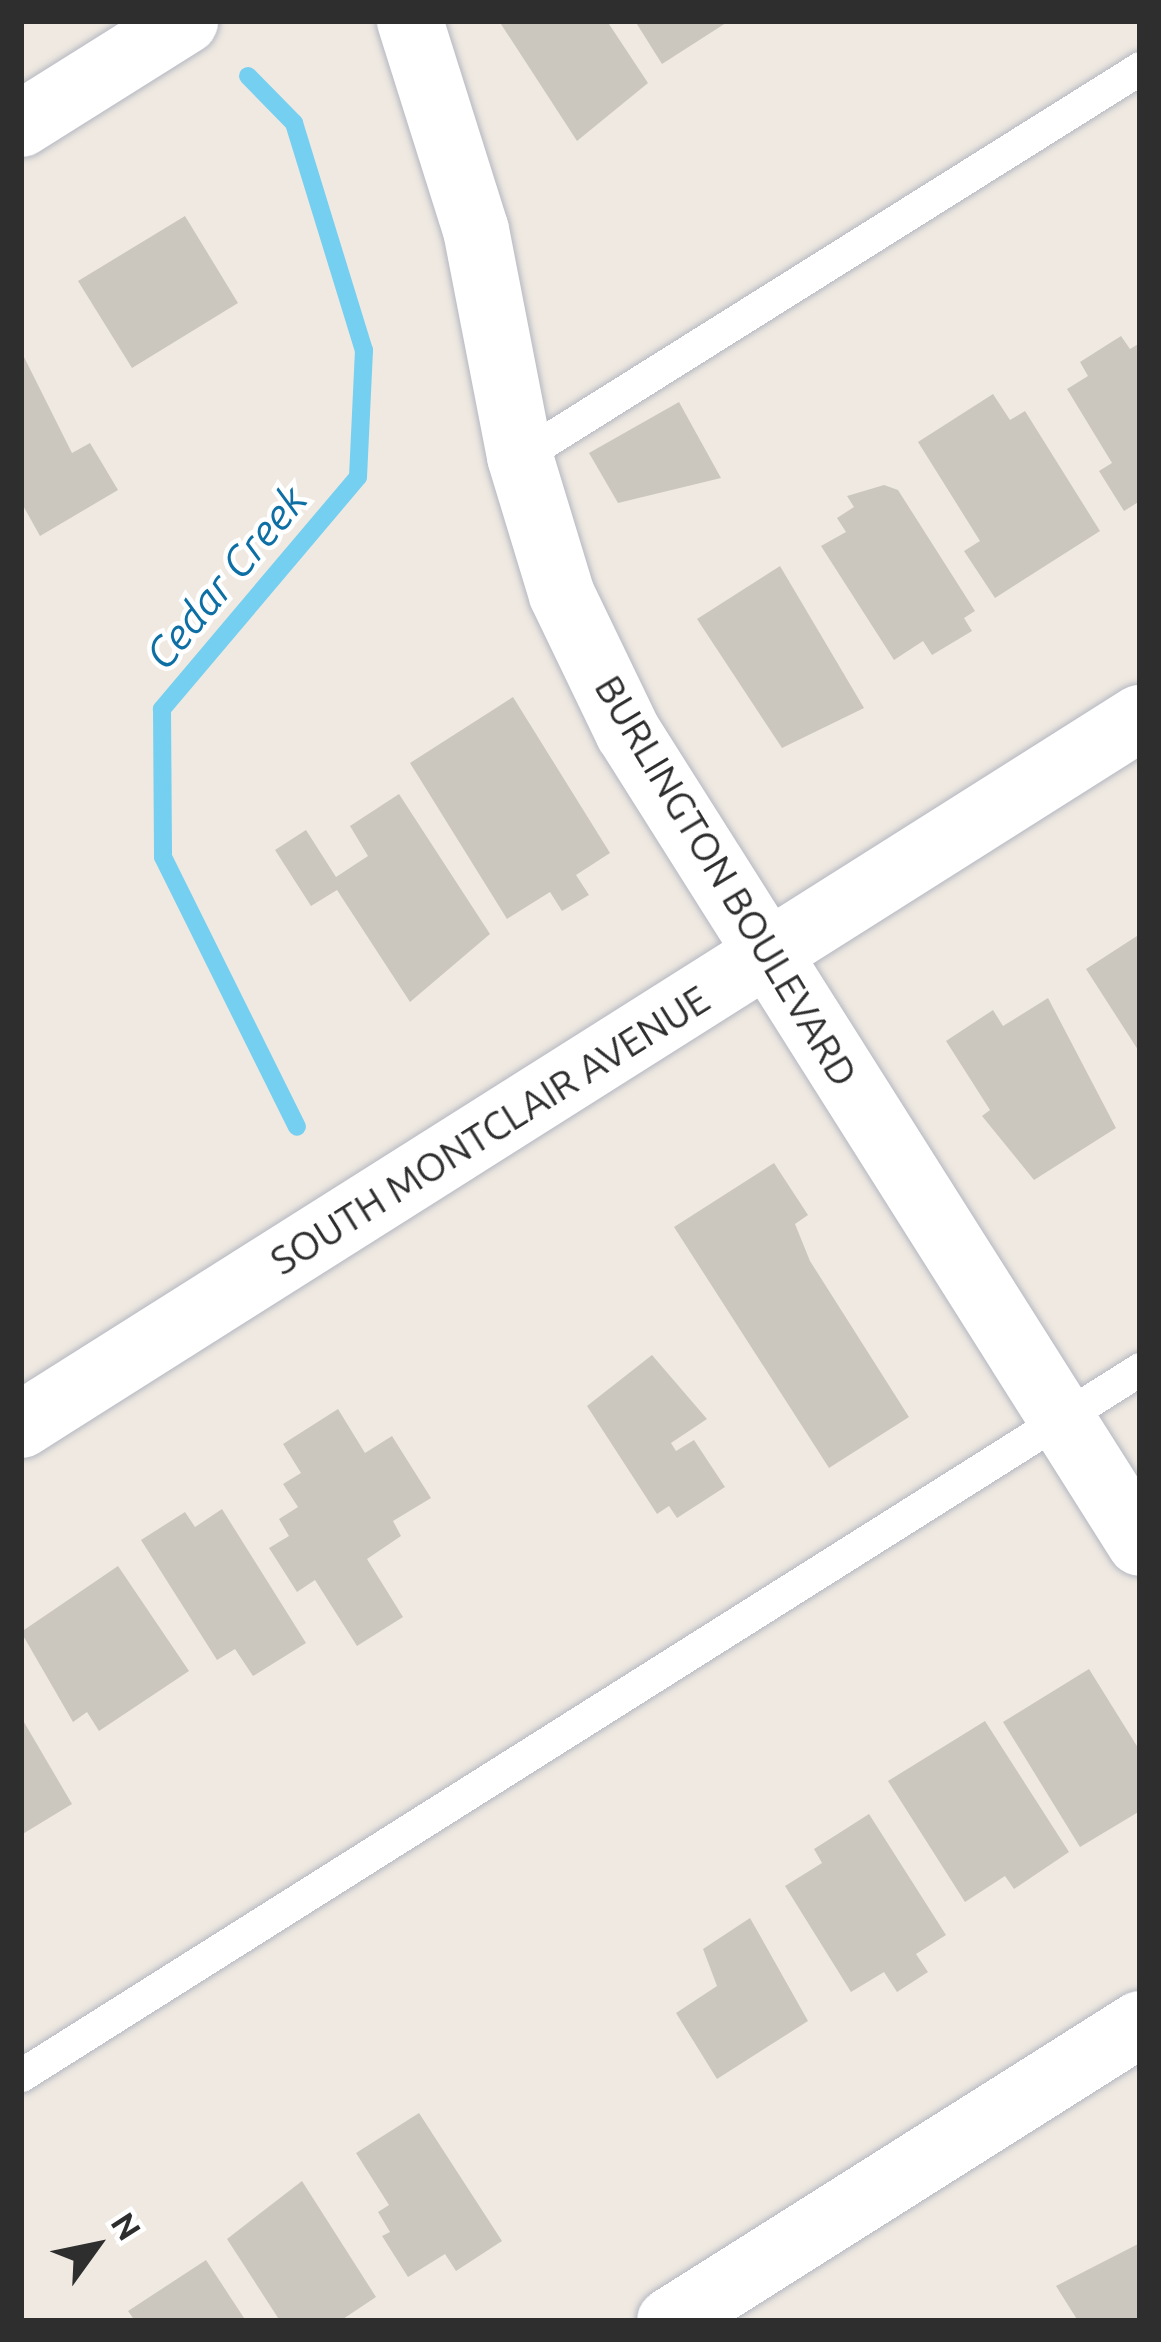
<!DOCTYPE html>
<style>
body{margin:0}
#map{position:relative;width:1161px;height:2342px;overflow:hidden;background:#efe9e1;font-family:Ubuntu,sans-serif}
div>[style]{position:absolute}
.stream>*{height:18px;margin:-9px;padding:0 9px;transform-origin:9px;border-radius:9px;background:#75cff0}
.building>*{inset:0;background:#cbc7bf}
.roads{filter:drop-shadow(0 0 3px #b4b7c1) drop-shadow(0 0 3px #b4b7c1)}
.lane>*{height:33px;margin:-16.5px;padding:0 16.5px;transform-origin:16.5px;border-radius:16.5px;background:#fff}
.street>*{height:66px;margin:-33px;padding:0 33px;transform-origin:33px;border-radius:33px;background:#fff}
span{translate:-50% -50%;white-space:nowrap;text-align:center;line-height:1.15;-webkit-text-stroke:9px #fff;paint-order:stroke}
.street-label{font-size:39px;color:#2e2e2e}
.water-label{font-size:42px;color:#0d6fa3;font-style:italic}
.frame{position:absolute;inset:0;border:24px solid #2e2e2e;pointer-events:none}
.north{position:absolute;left:36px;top:2186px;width:120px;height:120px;-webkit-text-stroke:9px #fff;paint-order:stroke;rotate:57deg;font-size:33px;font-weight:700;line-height:48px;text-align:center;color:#2e2e2e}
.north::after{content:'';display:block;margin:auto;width:42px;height:54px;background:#2e2e2e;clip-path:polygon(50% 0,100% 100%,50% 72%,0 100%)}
</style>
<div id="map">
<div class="stream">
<div style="left:248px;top:76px;width:66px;rotate:45.6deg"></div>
<div style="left:294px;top:123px;width:238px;rotate:72.9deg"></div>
<div style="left:364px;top:350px;width:127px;rotate:92.7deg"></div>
<div style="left:358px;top:477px;width:304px;rotate:130.2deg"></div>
<div style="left:162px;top:709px;width:148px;rotate:89.6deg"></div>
<div style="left:163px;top:857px;width:301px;rotate:63.6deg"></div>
</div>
<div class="building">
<div style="clip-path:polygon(499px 21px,607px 21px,648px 83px,577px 141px)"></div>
<div style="clip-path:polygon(635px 21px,729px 21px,662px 64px)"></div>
<div style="clip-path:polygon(185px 216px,238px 303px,132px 368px,78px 281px)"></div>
<div style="clip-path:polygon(1121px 336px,1130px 349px,1140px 343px,1140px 501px,1124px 511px,1099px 471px,1112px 463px,1067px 389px,1088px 376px,1080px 362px)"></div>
<div style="clip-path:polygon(21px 351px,72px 453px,90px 443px,118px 490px,40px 536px,21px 502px)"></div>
<div style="clip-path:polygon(993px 394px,1010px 420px,1025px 411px,1100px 531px,995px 598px,964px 551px,980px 541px,918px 442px)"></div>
<div style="clip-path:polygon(679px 402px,721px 478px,618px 503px,589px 453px)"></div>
<div style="clip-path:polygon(884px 485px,898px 490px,975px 611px,964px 618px,972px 631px,932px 655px,923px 641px,894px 660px,821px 546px,846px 532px,837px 518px,854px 507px,847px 496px)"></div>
<div style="clip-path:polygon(780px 566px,864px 708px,782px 748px,697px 619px)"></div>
<div style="clip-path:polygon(513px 697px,610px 853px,576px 875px,589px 895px,562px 911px,550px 892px,507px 919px,410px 763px)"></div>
<div style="clip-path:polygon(399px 794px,490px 934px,410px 1002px,337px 890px,311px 906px,275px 850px,306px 830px,336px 877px,368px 856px,350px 826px)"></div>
<div style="clip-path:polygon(1140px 934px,1140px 1053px,1086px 969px)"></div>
<div style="clip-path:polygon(1048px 998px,1116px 1128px,1034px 1180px,982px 1116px,990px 1110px,946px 1041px,993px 1010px,1003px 1026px)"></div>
<div style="clip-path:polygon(774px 1163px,808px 1215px,795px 1224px,810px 1261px,909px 1417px,829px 1468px,674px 1227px)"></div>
<div style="clip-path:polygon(652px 1355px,707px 1419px,671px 1443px,676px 1451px,694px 1440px,725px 1487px,677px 1518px,669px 1506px,657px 1514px,587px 1406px)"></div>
<div style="clip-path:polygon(338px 1409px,365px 1453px,392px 1436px,431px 1498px,393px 1521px,401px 1536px,367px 1559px,403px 1617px,357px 1646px,315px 1580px,297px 1592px,269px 1548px,289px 1536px,279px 1519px,298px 1507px,283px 1484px,301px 1473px,283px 1444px)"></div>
<div style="clip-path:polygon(222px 1509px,306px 1643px,253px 1676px,235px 1649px,217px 1660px,141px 1540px,185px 1512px,195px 1527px)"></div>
<div style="clip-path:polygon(118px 1566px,189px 1671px,99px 1731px,87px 1712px,73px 1722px,21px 1632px)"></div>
<div style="clip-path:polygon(1089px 1669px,1140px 1751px,1140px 1811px,1080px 1847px,1003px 1722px)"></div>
<div style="clip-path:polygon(21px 1717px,72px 1804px,21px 1835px)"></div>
<div style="clip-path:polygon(985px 1721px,1069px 1852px,1014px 1889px,1005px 1876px,965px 1902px,888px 1781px)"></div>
<div style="clip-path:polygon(869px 1814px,946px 1935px,916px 1954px,928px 1972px,897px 1992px,884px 1972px,851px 1992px,785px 1886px,822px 1863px,814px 1849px)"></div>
<div style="clip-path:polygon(750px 1918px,808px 2021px,717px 2079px,676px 2013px,717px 1986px,703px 1949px)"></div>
<div style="clip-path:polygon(419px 2113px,502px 2241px,456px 2271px,445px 2254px,408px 2277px,382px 2236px,390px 2232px,378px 2212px,389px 2205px,356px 2153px)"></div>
<div style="clip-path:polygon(302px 2181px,376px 2297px,340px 2321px,280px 2321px,227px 2239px)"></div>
<div style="clip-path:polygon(1140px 2243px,1140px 2321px,1078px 2321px,1056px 2286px)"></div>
<div style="clip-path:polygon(206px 2260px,246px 2321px,135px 2321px,128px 2311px)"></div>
</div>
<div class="roads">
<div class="lane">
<div style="left:520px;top:457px;width:732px;rotate:-32.1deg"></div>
<div style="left:21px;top:2075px;width:1323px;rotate:-32.25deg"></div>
</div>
<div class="street">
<div style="left:410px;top:21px;width:219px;rotate:72.5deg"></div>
<div style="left:476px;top:230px;width:231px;rotate:79deg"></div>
<div style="left:520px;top:457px;width:144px;rotate:73.1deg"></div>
<div style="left:562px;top:595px;width:152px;rotate:64.3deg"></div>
<div style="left:628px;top:732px;width:959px;rotate:57.73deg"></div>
<div style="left:21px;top:124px;width:194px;rotate:-32.1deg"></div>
<div style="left:21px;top:1425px;width:1324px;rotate:-32.29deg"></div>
<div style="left:670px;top:2321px;width:556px;rotate:-32.29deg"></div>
</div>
</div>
<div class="street-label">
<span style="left:726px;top:881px;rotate:59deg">BURLINGTON BOULEVARD</span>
<span style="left:490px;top:1130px;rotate:-32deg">SOUTH MONTCLAIR AVENUE</span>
</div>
<div class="water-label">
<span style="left:226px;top:577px;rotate:-50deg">Cedar Creek</span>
</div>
<div class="frame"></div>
<div class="north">N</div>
</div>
